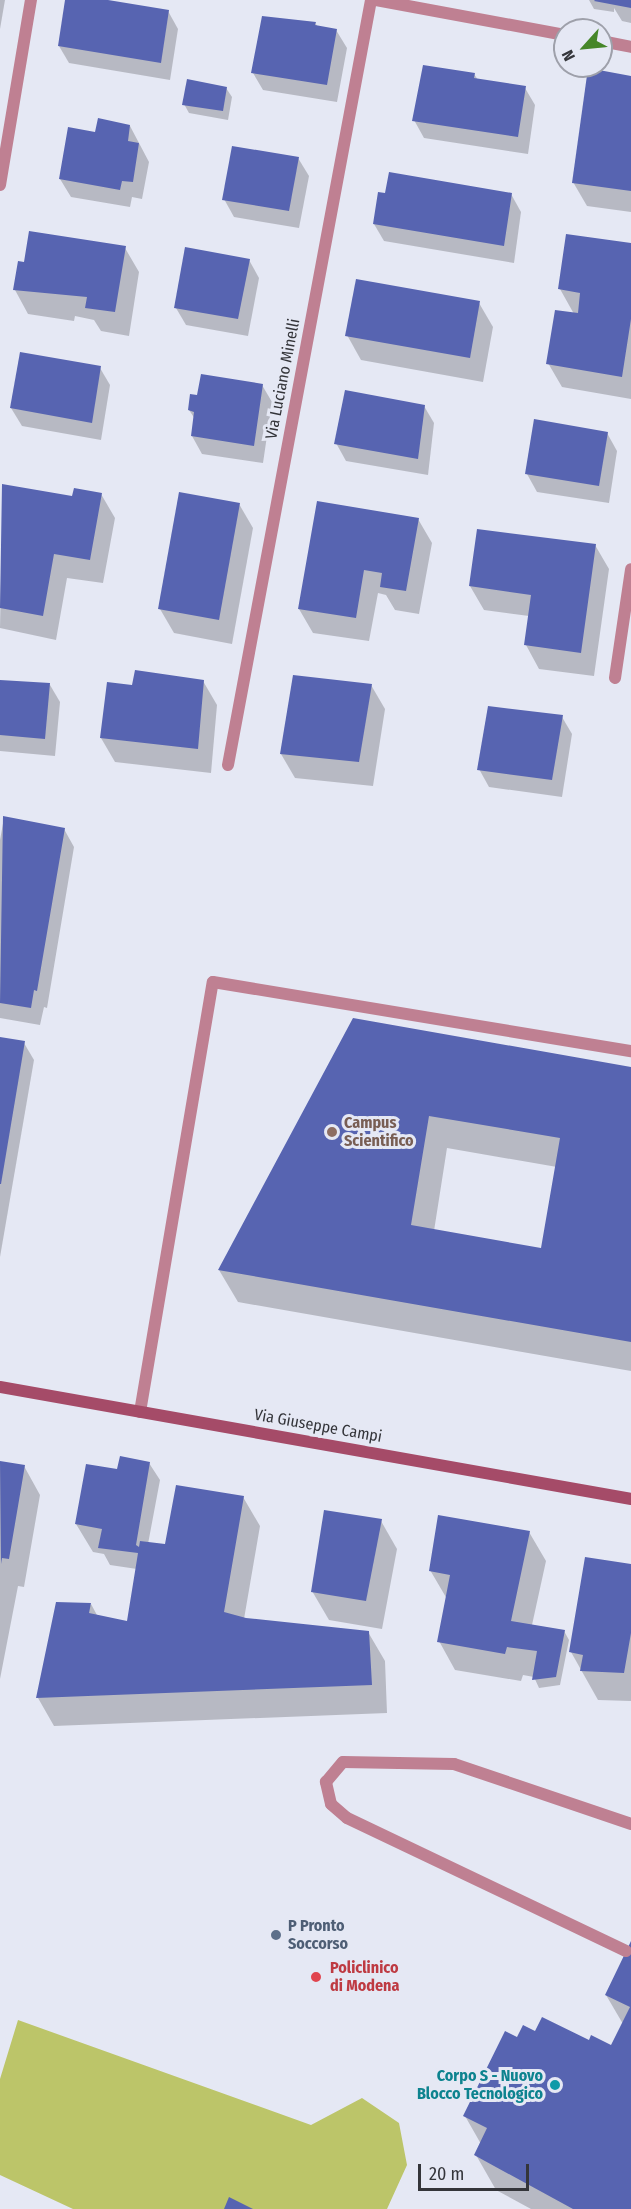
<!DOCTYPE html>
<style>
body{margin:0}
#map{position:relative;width:631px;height:2209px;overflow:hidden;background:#e5e8f4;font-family:"Fira Sans Condensed",sans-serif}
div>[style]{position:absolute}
.green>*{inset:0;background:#bcc569}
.shadow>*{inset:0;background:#0003}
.building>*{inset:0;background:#5764b1}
.lane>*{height:12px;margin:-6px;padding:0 6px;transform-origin:6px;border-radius:6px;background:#bf8092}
.street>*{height:12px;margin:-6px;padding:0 6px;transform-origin:6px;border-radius:6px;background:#bf8092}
.secondary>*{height:12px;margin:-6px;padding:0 6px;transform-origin:6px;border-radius:6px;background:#a54b68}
.dots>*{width:16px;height:16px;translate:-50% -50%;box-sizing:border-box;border:3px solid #e5e8f4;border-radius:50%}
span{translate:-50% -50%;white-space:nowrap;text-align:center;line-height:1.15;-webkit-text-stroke:6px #e5e8f4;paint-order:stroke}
.street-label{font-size:16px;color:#34353a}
.education-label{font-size:16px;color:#785e54;font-weight:700}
.left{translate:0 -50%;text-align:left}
.service-label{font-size:16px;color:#4e5e75;font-weight:700}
.health-label{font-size:16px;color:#be3a42;font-weight:700}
.culture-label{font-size:16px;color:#0d838f;font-weight:700}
.right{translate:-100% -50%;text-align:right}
.north{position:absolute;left:553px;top:18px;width:60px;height:60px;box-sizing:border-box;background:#e5e8f4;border:2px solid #9ea0aa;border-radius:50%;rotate:243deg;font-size:16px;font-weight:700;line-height:24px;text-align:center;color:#34353a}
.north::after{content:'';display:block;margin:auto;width:21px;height:27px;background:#458628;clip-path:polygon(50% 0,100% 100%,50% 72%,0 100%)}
.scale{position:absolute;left:418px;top:2164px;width:111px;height:27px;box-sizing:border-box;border:3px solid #34353a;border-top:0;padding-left:8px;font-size:18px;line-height:21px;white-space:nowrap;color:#34353a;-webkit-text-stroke:4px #e5e8f4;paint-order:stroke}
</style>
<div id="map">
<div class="green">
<div style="clip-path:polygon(18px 2020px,311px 2125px,362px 2098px,399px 2123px,407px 2165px,387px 2209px,73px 2209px,0 2175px,0 2079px)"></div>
</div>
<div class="shadow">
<div style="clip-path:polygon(0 0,5px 0,0 29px)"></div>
<div style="clip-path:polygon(67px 0,99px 0,168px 11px,178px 29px,170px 80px,69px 63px,59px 46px)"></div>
<div style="clip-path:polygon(589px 0,631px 0,631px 23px,622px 21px,614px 8px,614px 12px,594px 9px)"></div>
<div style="clip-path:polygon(315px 23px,318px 27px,336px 30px,347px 48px,337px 102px,263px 90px,253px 73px)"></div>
<div style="clip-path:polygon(474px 74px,478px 80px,525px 88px,535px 105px,528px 154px,424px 138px,414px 120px)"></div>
<div style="clip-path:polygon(631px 77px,631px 212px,587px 206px,573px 182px)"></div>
<div style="clip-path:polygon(226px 88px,232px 97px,228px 120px,189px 113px,184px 104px)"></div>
<div style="clip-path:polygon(130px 126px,149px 162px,142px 199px,132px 197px,130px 207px,71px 197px,60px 179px,96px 134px)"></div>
<div style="clip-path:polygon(298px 158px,309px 176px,299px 228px,234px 217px,224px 199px)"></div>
<div style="clip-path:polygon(511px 194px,521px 212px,514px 263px,384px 241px,374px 224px)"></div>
<div style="clip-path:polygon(631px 245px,631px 399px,562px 387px,548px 363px,574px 314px,560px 289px)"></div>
<div style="clip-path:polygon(125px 248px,139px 272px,129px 336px,101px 331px,94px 320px,75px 316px,74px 321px,28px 314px,15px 290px)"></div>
<div style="clip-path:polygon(249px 260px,259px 278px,248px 336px,186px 325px,176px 308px)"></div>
<div style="clip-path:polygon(479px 303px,493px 327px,483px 382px,361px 360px,347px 335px)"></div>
<div style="clip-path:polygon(100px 368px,110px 385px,101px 440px,22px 426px,11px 408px)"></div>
<div style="clip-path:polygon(262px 385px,272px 402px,263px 463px,202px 454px,192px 436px,195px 419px,189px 410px)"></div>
<div style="clip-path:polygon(424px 406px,434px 423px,428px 475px,346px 461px,336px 443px)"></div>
<div style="clip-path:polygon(607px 433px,617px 451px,609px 503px,537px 492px,527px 474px)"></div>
<div style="clip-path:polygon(3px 486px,73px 498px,101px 494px,115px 518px,103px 583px,67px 578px,56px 640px,0 628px)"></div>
<div style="clip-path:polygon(239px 504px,253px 528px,232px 644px,174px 633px,160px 609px)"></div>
<div style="clip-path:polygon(418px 519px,432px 543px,419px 614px,395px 610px,386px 595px,378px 593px,369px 641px,313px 633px,299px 609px)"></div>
<div style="clip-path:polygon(595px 545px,609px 569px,594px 676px,539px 669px,526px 645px,529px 616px,484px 610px,470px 586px)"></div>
<div style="clip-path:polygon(203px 681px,217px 705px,211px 773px,115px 762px,101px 738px)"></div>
<div style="clip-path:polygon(0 683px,50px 685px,60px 702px,55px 756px,0 751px)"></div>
<div style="clip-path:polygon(371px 685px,385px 709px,373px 786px,295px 778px,281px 754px)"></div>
<div style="clip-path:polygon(562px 717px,572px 734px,562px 797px,489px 787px,479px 769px)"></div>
<div style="clip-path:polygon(4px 818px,64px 829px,74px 847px,47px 1008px,44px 1007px,40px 1025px,0 1018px,0 840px)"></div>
<div style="clip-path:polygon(evenodd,354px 1020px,631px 1068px,631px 1371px,238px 1302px,219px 1270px,354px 1020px,447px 1148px,557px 1167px,543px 1250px,434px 1231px,447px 1148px)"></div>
<div style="clip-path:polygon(0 1038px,24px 1043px,34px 1060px,0 1257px)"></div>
<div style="clip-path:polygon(0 1462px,24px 1466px,40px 1495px,24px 1587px,18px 1586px,0 1679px)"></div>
<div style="clip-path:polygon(149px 1463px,160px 1480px,148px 1544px,167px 1546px,243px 1497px,260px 1526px,244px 1619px,368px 1632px,385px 1661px,387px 1713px,54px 1726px,38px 1698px,91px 1604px,98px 1617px,128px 1622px,137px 1569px,110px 1565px,104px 1554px,93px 1552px,76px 1524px,116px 1470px)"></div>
<div style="clip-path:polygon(381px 1521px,397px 1549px,382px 1629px,329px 1620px,312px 1591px)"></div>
<div style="clip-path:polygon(529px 1532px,546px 1561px,532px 1625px,564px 1631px,569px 1640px,560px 1685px,539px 1688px,534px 1677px,523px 1675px,521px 1681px,455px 1670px,439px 1641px,447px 1599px,430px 1570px)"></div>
<div style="clip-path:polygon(631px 1566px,631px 1701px,598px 1700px,571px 1652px)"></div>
<div style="clip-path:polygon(631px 1944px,631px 2209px,531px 2209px,496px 2190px,476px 2155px,481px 2144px,465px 2116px,518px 2039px,536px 2033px,615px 2049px,623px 2024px,606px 1995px)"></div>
</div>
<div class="building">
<div style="clip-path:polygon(65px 0,108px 0,169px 10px,161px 63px,58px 46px)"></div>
<div style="clip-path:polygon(595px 0,631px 0,631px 8px,594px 1px)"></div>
<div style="clip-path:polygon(262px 16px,316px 22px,315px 25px,337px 29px,327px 85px,251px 73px)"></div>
<div style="clip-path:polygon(423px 65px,475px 73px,474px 78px,526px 86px,518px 137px,412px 121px)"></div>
<div style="clip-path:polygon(588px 68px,631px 76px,631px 191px,572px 183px)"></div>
<div style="clip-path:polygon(187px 79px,227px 87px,223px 111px,182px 105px)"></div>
<div style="clip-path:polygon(98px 118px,130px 125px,128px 141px,139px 143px,133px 182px,122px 181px,120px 190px,59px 179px,68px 127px,95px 132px)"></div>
<div style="clip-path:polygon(232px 146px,299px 157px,289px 211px,222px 200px)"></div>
<div style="clip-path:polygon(389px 172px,512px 193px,504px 246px,373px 224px,378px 192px,385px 193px)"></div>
<div style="clip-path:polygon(29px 231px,126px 246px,115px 312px,85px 308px,87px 297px,13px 290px,18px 261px,24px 262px)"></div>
<div style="clip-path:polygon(566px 234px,631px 243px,631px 319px,622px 377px,546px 364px,555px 310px,578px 313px,580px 293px,558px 289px)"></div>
<div style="clip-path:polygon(185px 247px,250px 259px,238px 319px,174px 308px)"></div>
<div style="clip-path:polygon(356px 279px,480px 301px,470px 358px,345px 336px)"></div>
<div style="clip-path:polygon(20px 352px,101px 366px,92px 423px,10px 408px)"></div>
<div style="clip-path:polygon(201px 374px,263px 384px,254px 446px,191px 436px,194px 412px,188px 410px,190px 394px,197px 395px)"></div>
<div style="clip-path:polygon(345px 390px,425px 405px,418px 459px,334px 444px)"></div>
<div style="clip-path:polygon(534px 419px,608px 432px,599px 486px,525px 474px)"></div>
<div style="clip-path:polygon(2px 484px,72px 496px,74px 488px,102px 493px,90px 560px,54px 554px,43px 616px,0 608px)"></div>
<div style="clip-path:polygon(179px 492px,240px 503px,219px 620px,158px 609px)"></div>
<div style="clip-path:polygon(317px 501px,419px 518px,406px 591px,380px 587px,382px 573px,364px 570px,356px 618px,298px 609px)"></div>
<div style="clip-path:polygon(477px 529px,596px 544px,581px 653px,524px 645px,531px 595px,469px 586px)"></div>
<div style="clip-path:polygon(135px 670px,204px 680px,198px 749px,100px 738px,107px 682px,132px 685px)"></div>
<div style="clip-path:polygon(293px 675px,372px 684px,359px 762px,280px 754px)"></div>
<div style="clip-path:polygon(0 680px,50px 683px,45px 739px,0 735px)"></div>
<div style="clip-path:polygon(488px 706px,563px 715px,552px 780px,477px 770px)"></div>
<div style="clip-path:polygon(3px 816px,65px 828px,37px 991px,34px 990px,31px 1008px,0 1003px)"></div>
<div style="clip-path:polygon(evenodd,353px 1018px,631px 1067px,631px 1342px,218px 1270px,353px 1018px,429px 1116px,560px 1138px,541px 1248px,411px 1225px,429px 1116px)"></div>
<div style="clip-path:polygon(0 1037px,25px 1041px,1px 1184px,0 1184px)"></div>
<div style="clip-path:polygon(120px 1456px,150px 1462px,136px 1545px,139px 1547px,140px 1541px,165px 1544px,176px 1485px,244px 1496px,224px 1612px,246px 1618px,369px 1631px,372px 1685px,36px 1698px,56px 1602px,91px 1603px,89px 1613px,127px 1621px,138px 1553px,98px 1548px,102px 1529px,75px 1524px,86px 1464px,117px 1469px)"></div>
<div style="clip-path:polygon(0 1461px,25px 1465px,9px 1559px,2px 1558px,1px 1564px)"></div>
<div style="clip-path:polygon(324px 1510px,382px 1519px,366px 1601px,311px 1592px)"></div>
<div style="clip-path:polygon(438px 1515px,530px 1531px,511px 1621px,565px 1630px,556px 1677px,532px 1680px,537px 1651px,507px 1647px,505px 1654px,437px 1642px,450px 1575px,429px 1571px)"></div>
<div style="clip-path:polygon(585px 1557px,631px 1564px,631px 1633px,624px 1673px,580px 1671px,583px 1655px,569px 1652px)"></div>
<div style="clip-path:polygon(631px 1941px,631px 2209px,573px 2209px,474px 2155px,487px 2128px,463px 2116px,505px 2031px,517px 2037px,523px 2025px,535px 2031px,542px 2017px,589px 2040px,591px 2035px,611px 2045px,630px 2007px,605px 1995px)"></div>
<div style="clip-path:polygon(229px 2197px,253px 2209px,224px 2209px)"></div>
</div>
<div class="lane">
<div style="left:140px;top:1412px;width:436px;rotate:-80.4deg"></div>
<div style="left:213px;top:982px;width:424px;rotate:9.4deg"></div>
<div style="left:626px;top:1951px;width:309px;rotate:-154.5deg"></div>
<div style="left:347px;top:1818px;width:21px;rotate:-139deg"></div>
<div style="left:331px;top:1804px;width:23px;rotate:-103deg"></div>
<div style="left:326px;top:1782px;width:26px;rotate:-50deg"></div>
<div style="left:343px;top:1762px;width:111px;rotate:1deg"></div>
<div style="left:454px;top:1764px;width:187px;rotate:18.7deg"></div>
</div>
<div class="street">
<div style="left:376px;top:0;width:192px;rotate:10.5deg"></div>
<div style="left:601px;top:41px;width:31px;rotate:11deg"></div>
<div style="left:0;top:185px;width:188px;rotate:-80.5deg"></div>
<div style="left:615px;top:678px;width:110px;rotate:-81.6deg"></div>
<div style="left:228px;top:765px;width:778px;rotate:-79.41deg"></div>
</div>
<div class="secondary">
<div style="left:0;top:1387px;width:641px;rotate:10.06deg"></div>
</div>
<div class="dots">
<div style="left:332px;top:1132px;background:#8d6e63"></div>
<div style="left:276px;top:1935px;background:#5c6f8a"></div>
<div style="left:316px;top:1977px;background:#e0444e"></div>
<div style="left:555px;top:2085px;background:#0f9aa8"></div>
</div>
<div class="street-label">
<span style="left:283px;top:379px;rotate:-79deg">Via Luciano Minelli</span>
<span style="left:318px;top:1426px;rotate:10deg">Via Giuseppe Campi</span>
</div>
<div class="education-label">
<span class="left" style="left:344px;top:1132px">Campus<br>Scientifico</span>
</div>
<div class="service-label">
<span class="left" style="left:288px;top:1935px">P Pronto<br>Soccorso</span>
</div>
<div class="health-label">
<span class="left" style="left:330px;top:1977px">Policlinico<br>di Modena</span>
</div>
<div class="culture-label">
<span class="right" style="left:543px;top:2085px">Corpo S - Nuovo<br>Blocco Tecnologico</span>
</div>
<div class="north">N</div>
<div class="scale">20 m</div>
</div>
